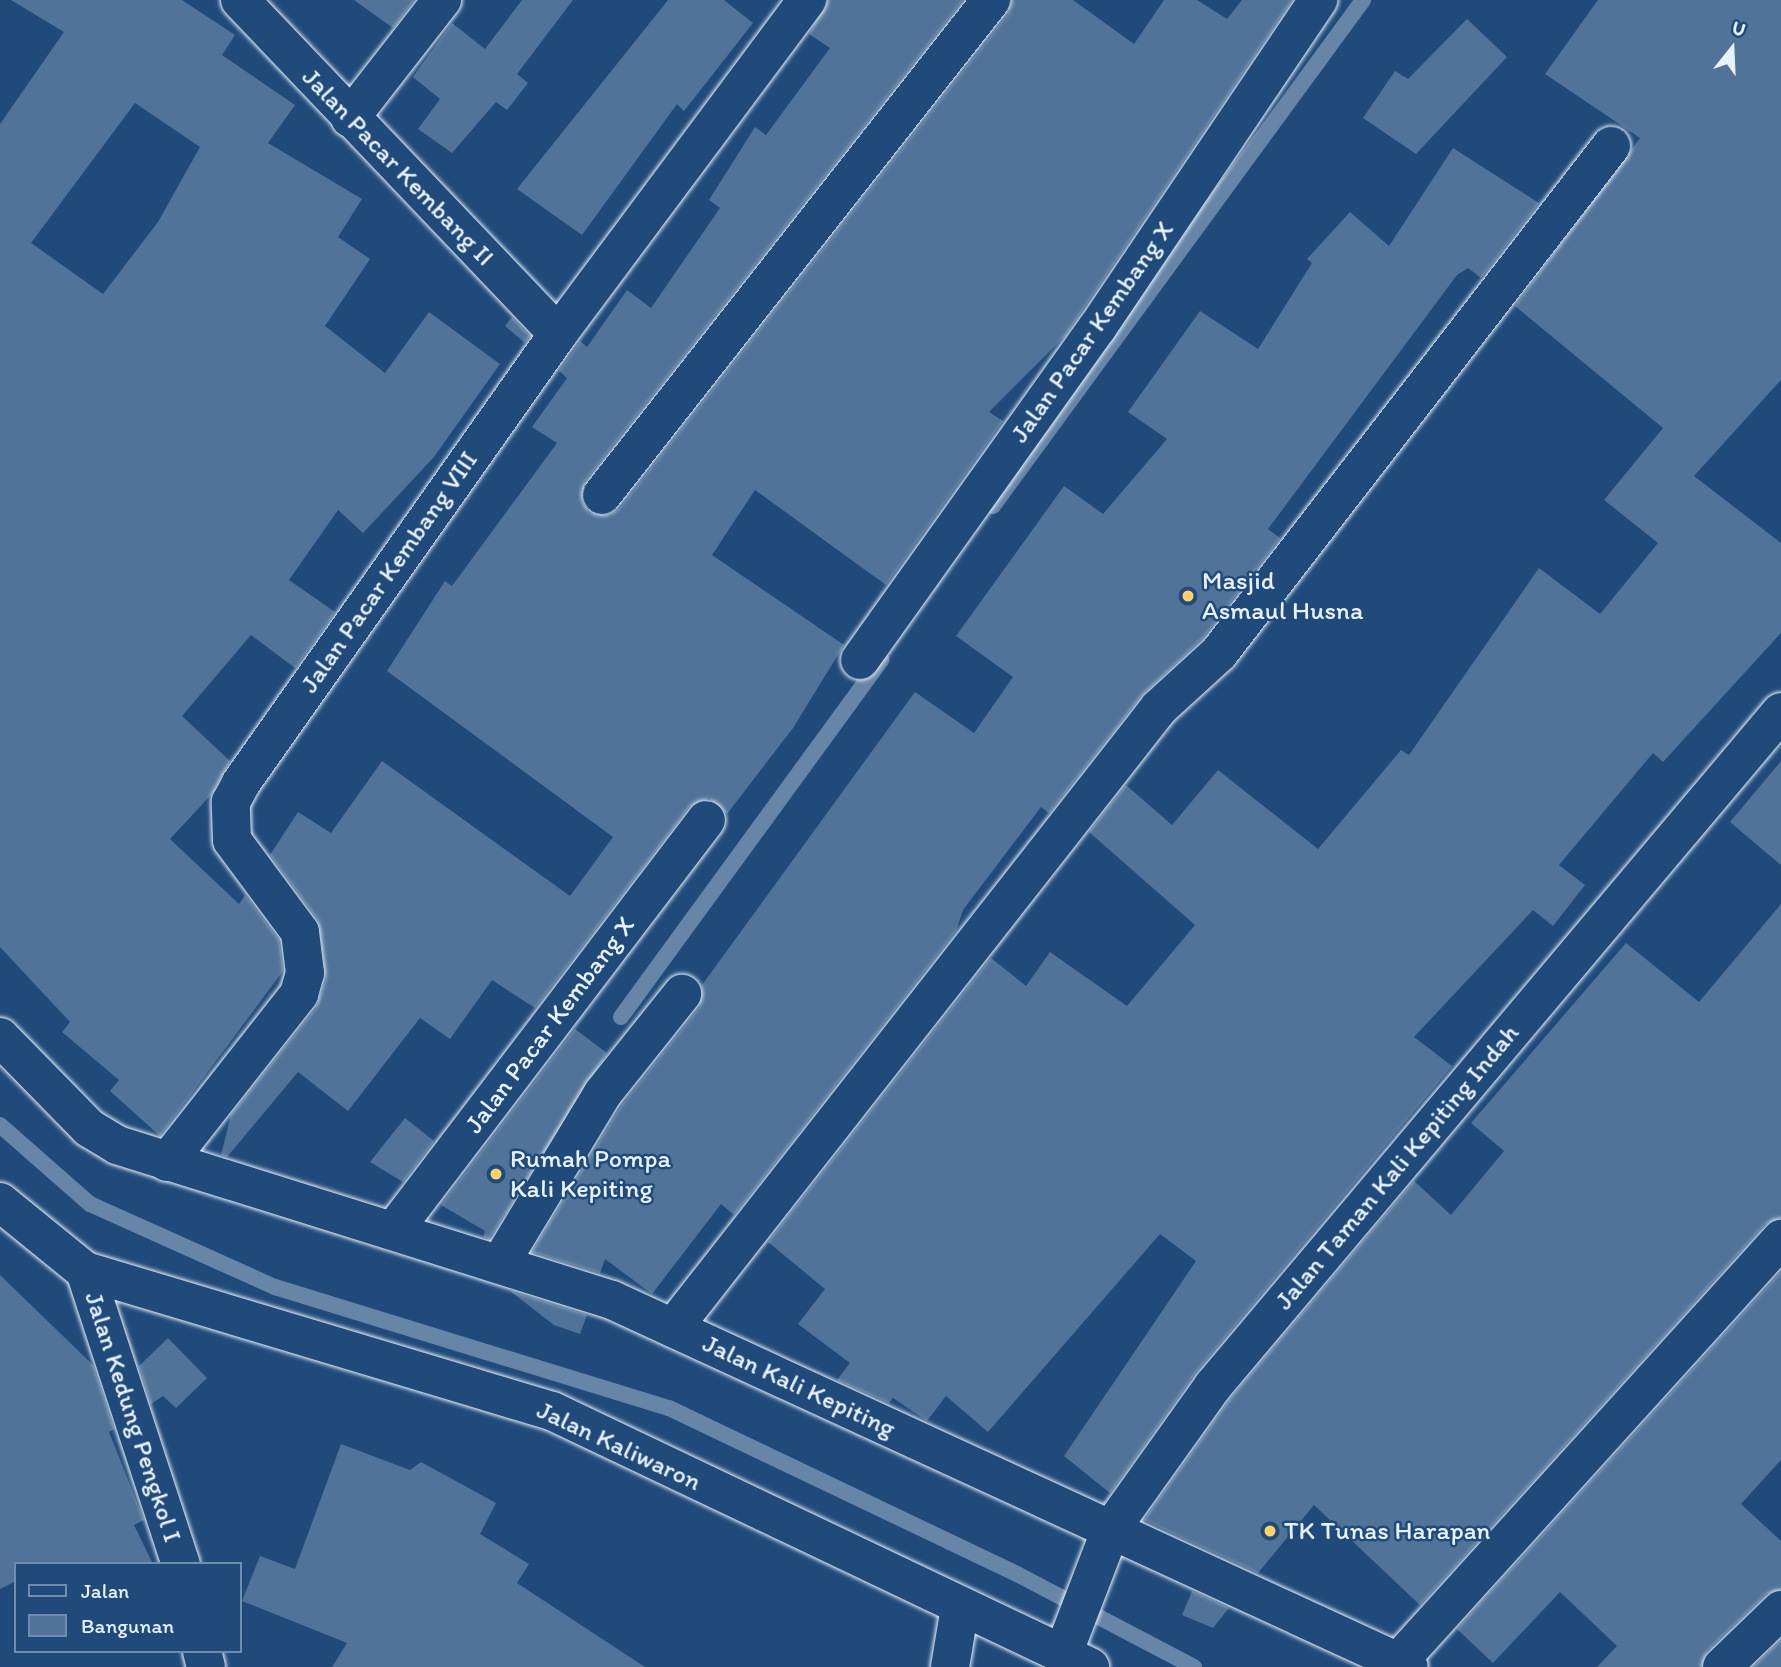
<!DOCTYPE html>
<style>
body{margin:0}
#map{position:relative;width:1781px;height:1667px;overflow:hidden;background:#1f4a7a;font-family:Itim,sans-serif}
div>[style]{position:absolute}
.stream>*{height:16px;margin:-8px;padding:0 8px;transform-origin:8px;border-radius:8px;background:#6685a7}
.building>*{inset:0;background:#517399}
.roads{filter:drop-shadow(0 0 2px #e8f1f8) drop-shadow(0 0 2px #e8f1f8)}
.minor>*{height:38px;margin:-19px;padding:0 19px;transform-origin:19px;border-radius:19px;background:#1f4a7a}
.major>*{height:38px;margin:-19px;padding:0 19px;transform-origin:19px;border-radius:19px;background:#1f4a7a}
.dots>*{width:19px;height:19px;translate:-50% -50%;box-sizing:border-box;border:4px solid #1f4a7a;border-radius:50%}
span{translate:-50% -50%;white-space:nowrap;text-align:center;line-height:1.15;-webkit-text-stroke:5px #1f4a7a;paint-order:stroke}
.street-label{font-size:26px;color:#e8f1f8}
.poi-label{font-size:26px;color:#e8f1f8}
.left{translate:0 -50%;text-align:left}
.legend{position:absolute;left:14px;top:1562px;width:228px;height:91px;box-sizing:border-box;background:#1f4a7a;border:2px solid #6f8dac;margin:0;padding:9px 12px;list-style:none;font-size:21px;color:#e8f1f8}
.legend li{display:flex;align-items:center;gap:14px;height:35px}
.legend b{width:35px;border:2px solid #6f8dac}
.north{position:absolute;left:1697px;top:14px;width:70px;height:70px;-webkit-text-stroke:5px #1f4a7a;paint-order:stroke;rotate:18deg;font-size:19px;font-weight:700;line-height:28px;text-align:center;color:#e8f1f8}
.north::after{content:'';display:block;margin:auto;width:24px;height:32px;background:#e8f1f8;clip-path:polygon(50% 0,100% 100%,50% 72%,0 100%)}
</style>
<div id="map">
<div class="stream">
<div style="left:993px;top:506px;width:627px;rotate:-53.82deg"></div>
<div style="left:621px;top:1017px;width:442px;rotate:-53.9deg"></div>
<div style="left:0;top:1125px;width:120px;rotate:41.3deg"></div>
<div style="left:90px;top:1204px;width:203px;rotate:24.2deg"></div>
<div style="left:275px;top:1287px;width:412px;rotate:17.1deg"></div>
<div style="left:669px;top:1408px;width:386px;rotate:25.5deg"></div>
<div style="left:1017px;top:1574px;width:200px;rotate:27.7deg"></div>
</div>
<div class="building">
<div style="clip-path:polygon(evenodd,11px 0,182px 0,235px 35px,222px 55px,295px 105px,268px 143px,362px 199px,338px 237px,370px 259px,325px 326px,385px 373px,429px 312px,500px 364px,434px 457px,363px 533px,338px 510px,289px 580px,335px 612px,295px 668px,251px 635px,182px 716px,230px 761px,211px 795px,170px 839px,239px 904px,245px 895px,279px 940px,283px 971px,160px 1136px,110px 1091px,119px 1080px,62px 1032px,70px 1022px,0 947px,0 124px,64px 32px,11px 0,135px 103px,200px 147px,158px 222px,103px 294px,31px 243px,135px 103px)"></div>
<div style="clip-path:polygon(354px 0,414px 0,393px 28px)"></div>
<div style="clip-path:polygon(522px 0,573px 0,517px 74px,528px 83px,507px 110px,496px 102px,452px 153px,418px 129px,440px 99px,413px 77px,452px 23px,485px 49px)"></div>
<div style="clip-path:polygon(668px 0,724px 0,753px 23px,684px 111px,677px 104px,582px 235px,517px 189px)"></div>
<div style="clip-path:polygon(828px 0,963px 0,585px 481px,582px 502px,589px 513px,609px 515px,619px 509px,1008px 14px,1012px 0,1073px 0,1134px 44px,1164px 0,1197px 0,1227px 19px,1242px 0,1292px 0,1065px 336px,989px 412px,1003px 421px,886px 585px,755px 490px,712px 555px,844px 645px,793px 728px,727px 814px,709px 798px,689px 807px,535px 1008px,492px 980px,450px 1039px,420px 1018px,348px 1111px,298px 1072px,227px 1157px,221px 1155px,231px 1115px,316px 1008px,326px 979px,318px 920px,270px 855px,298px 812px,331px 833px,382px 761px,570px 896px,613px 837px,387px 671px,445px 581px,452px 586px,557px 443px,532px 427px,567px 378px,559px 371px,576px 347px,580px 341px,587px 347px,627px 290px,651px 308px,720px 208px,709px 200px,755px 127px,766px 135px,830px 48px,809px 34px)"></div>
<div style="clip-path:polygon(1598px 0,1781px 0,1781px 380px,1694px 476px,1781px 543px,1781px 633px,1663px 762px,1653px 753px,1559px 865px,1585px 885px,1553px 926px,1533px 910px,1414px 1037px,1452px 1066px,1196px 1372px,1110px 1493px,1064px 1456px,1196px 1261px,1160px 1234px,988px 1432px,946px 1396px,927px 1421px,893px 1398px,889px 1403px,837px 1380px,850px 1363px,798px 1324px,825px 1289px,768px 1242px,991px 958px,1026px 986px,1050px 952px,1127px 1006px,1195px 925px,1089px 832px,1126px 785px,1172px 825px,1218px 770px,1318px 849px,1401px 750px,1409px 755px,1539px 568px,1600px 614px,1658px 543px,1604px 500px,1663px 428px,1515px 306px,1640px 138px,1545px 74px)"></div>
<div style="clip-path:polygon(1467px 19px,1507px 57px,1416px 154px,1363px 118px,1395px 71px,1408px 79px)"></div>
<div style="clip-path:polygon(1453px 148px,1539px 203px,1481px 278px,1468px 268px,1457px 275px,1268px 529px,1280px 538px,1235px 596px,1203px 638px,1142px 695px,1049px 813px,1041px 807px,963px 910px,956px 931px,734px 1215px,721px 1204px,652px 1294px,605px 1259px,600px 1273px,532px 1252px,621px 1106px,699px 1008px,702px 985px,915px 692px,974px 733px,1013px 677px,956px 636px,1064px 486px,1103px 514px,1167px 439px,1128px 412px,1200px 311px,1258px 349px,1312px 263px,1307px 259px,1350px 212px,1389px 246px)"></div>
<div style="clip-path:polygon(512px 317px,530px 336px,525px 343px,505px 326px)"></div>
<div style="clip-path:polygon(1781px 761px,1781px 865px,1730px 822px)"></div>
<div style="clip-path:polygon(1781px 904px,1781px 1218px,1765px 1224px,1420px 1605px,1314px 1505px,1258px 1573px,1144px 1520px,1230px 1399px,1414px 1181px,1451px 1215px,1504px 1151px,1471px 1123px,1626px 943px,1699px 1002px)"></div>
<div style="clip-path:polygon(575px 1029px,607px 1053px,489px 1239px,483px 1237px,485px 1231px,441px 1205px)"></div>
<div style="clip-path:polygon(405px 1118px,434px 1141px,403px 1182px,370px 1162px)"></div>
<div style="clip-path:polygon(1781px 1272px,1781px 1460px,1741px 1504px,1781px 1541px,1781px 1589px,1766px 1594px,1707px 1651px,1701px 1667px,1597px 1667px,1617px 1646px,1560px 1592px,1493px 1663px,1457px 1629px)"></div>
<div style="clip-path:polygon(0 1275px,93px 1365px,114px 1429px,109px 1432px,144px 1520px,134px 1525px,153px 1564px,16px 1564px,16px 1581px,0 1589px)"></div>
<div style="clip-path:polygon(510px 1291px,587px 1315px,580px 1334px,554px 1325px)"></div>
<div style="clip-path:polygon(168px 1338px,207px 1378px,176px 1408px,163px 1396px,151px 1404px,139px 1366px)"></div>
<div style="clip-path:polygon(341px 1444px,410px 1470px,421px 1462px,496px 1503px,480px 1534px,529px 1564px,517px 1583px,645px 1667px,332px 1667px,347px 1643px,242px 1601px,260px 1556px,295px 1569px)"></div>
<div style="clip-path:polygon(1192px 1591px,1229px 1608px,1213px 1628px,1182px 1615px)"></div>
<div style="clip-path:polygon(1781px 1640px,1781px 1667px,1753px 1667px)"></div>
</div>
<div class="roads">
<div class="minor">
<div style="left:240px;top:0;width:461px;rotate:46.4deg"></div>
<div style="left:350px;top:118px;width:150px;rotate:-52.1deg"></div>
<div style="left:602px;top:495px;width:630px;rotate:-51.84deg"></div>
<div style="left:860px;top:660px;width:408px;rotate:-54.5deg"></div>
<div style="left:1097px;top:328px;width:396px;rotate:-56deg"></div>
<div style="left:167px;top:1162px;width:214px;rotate:-51.8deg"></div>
<div style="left:299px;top:994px;width:22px;rotate:-74deg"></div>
<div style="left:305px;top:973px;width:41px;rotate:-97deg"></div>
<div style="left:300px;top:932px;width:114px;rotate:-126.5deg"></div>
<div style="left:232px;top:840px;width:38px;rotate:-92deg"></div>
<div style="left:231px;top:802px;width:21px;rotate:-62deg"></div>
<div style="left:241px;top:783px;width:550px;rotate:-54.78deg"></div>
<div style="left:558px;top:334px;width:417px;rotate:-53.3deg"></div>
<div style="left:394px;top:1230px;width:515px;rotate:-52.73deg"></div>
<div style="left:501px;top:1262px;width:197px;rotate:-58.9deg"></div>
<div style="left:603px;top:1093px;width:127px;rotate:-51.4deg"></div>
<div style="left:85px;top:1271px;width:308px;rotate:71.9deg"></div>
<div style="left:673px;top:1328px;width:788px;rotate:-51.91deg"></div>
<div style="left:1159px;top:708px;width:81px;rotate:-42.5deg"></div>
<div style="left:1219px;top:653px;width:641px;rotate:-52.29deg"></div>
<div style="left:202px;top:1651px;width:16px;rotate:76deg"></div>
<div style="left:1063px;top:1654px;width:134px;rotate:-69deg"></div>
<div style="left:1111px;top:1529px;width:176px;rotate:-54.5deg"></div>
<div style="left:1213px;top:1386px;width:881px;rotate:-49.88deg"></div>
<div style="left:1398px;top:1662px;width:571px;rotate:-47.84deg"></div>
<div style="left:950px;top:1667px;width:61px;rotate:-80.5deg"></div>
<div style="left:1722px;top:1667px;width:82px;rotate:-44deg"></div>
</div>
<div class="major">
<div style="left:0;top:1037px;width:127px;rotate:45.6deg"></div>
<div style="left:89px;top:1128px;width:33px;rotate:31deg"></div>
<div style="left:117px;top:1145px;width:519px;rotate:17.39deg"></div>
<div style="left:612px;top:1300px;width:877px;rotate:24.72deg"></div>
<div style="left:0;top:1202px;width:109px;rotate:39.1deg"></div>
<div style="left:85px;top:1271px;width:488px;rotate:16.7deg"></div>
<div style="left:552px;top:1411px;width:596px;rotate:25.45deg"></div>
</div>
</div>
<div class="dots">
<div style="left:1188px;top:596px;background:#ffd166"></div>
<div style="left:496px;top:1174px;background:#ffd166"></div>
<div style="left:1270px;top:1531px;background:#ffd166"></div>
</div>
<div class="street-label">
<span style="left:398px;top:167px;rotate:46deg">Jalan Pacar Kembang II</span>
<span style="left:1092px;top:332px;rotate:-55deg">Jalan Pacar Kembang X</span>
<span style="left:389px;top:572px;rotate:-55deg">Jalan Pacar Kembang VIII</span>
<span style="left:550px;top:1025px;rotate:-53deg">Jalan Pacar Kembang X</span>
<span style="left:1397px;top:1167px;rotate:-50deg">Jalan Taman Kali Kepiting Indah</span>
<span style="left:799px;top:1386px;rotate:25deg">Jalan Kali Kepiting</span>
<span style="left:133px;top:1417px;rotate:72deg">Jalan Kedung Pengkol I</span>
<span style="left:619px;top:1446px;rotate:25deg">Jalan Kaliwaron</span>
</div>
<div class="poi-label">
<span class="left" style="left:1202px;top:596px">Masjid<br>Asmaul Husna</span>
<span class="left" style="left:510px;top:1174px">Rumah Pompa<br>Kali Kepiting</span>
<span class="left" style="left:1284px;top:1531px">TK Tunas Harapan</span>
</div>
<ul class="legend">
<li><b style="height:9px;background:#1f4a7a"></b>Jalan</li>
<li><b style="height:19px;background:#517399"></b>Bangunan</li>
</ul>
<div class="north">U</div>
</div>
